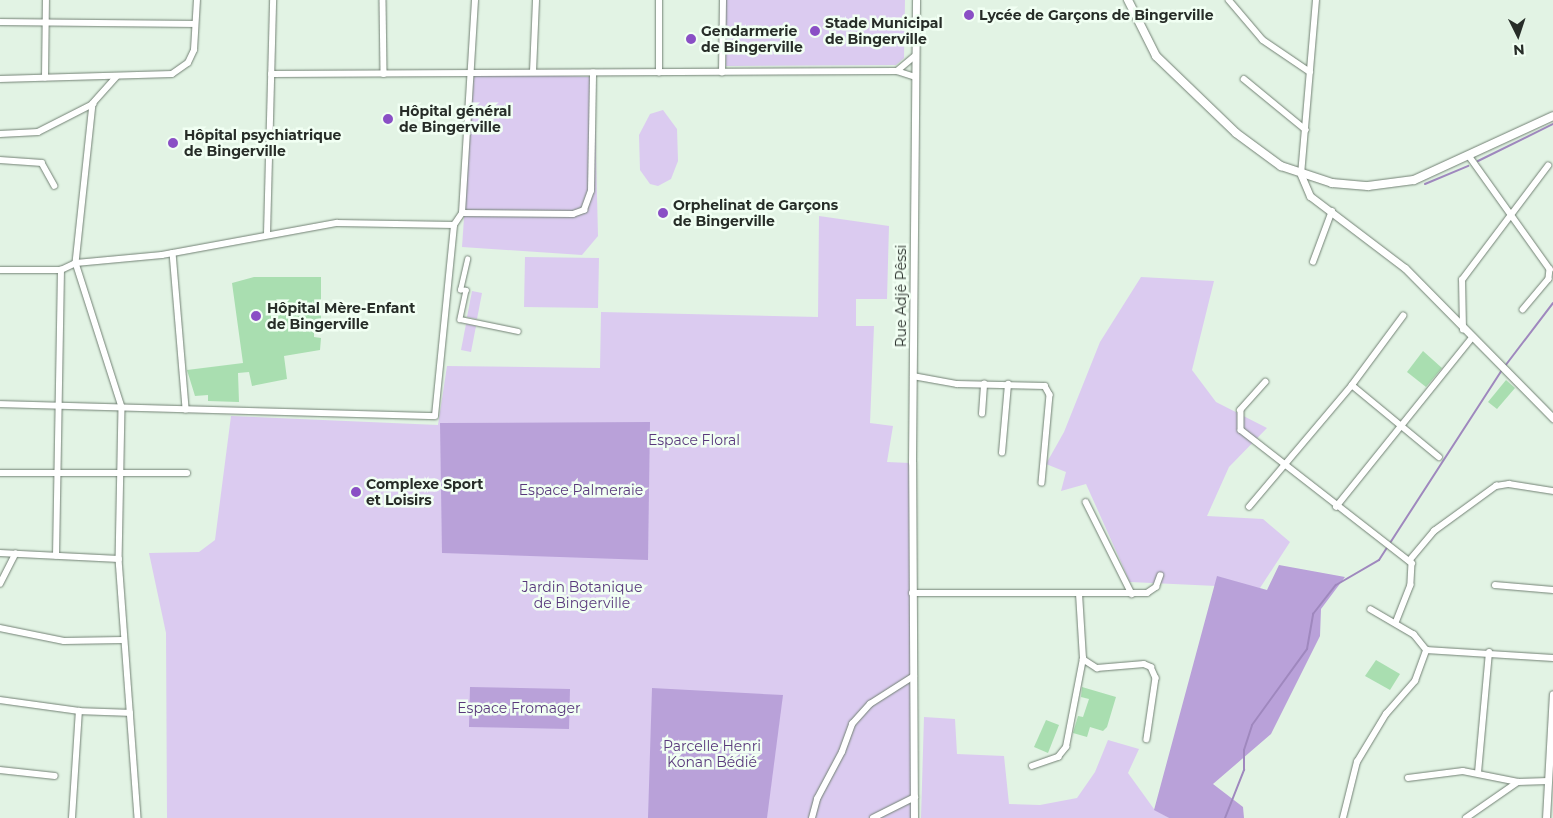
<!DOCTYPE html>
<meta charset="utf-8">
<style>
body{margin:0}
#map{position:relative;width:1553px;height:818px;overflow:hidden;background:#e2f3e4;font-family:Montserrat,sans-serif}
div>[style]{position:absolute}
.green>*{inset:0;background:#dbcbf0}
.forest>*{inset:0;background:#b9a1d9}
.stream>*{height:2px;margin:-1px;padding:0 1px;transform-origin:1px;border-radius:1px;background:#9f88be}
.building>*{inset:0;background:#a9deb0}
.roads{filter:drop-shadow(0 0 1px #728174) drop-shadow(0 0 1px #728174)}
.pedestrian>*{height:4.5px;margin:-2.25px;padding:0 2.25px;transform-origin:2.25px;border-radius:2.25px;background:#fff}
.minor>*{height:5.5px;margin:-2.75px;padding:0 2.75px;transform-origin:2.75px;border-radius:2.75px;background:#fff}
.tertiary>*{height:7px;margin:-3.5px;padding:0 3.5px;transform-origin:3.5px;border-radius:3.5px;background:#fff}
.secondary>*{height:8px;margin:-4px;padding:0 4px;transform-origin:4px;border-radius:4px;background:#fff}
.dots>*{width:14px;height:14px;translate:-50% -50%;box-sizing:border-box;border:2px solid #f1fff3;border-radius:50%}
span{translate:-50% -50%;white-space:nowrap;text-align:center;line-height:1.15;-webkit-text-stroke:5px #f1fff3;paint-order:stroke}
.poi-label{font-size:14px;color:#272d28;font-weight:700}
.left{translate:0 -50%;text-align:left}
.street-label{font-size:14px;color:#272d28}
.park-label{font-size:14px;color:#59397c}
.north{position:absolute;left:1493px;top:10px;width:50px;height:50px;-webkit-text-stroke:4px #f1fff3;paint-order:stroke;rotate:176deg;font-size:14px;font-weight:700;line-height:20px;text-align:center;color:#272d28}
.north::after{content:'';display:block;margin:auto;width:18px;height:22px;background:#272d28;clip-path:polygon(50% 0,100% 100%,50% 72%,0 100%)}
</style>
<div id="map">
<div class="green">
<div style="clip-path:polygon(726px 0,905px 0,904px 58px,896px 65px,726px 66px)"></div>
<div style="clip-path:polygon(474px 73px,594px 77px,598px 236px,582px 255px,462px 247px)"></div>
<div style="clip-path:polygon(663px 110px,677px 129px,678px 161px,671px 179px,658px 186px,650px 184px,640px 170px,639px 135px,650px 114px)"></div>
<div style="clip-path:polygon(819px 216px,889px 226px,887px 299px,856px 299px,856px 326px,874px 326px,870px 423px,893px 426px,887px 462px,910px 463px,913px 818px,167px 818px,166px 633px,149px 553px,199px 552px,215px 540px,231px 416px,438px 425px,447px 366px,600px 368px,601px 312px,818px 317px)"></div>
<div style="clip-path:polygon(525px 257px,599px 258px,598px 308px,524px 307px)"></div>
<div style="clip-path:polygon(1141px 277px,1214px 281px,1192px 370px,1216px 402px,1267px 428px,1229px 467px,1207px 516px,1263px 519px,1290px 542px,1260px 588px,1130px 582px,1086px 484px,1061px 491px,1066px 472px,1046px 464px,1064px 432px,1100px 342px)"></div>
<div style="clip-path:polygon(472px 291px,482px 293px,477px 319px,467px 317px)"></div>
<div style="clip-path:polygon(466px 324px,476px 326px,471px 352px,461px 350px)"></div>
<div style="clip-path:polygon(924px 717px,955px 719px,957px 754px,1004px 756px,1009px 804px,1040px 805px,1077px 798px,1095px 772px,1108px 740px,1139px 749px,1128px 773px,1154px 809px,1169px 818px,921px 818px)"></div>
</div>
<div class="forest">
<div style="clip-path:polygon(650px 422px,648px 560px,442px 553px,440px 423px)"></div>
<div style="clip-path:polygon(1279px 565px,1345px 577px,1321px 609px,1320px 636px,1271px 734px,1213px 784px,1243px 807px,1244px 818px,1169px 818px,1154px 810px,1217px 576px,1267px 590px)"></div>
<div style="clip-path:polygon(470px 687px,570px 689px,569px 729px,469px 727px)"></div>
<div style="clip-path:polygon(652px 688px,783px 695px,767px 818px,648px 818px)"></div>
</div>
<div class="stream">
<div style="left:1478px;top:161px;width:84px;rotate:-26.3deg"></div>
<div style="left:1425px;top:184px;width:47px;rotate:-22.7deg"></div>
<div style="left:1505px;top:366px;width:79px;rotate:-52.7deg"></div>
<div style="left:1225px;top:818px;width:52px;rotate:-68.4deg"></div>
<div style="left:1244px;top:770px;width:20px;rotate:-90deg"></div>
<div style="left:1244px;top:750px;width:26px;rotate:-72deg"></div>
<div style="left:1252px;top:725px;width:94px;rotate:-54.1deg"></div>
<div style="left:1307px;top:649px;width:36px;rotate:-80deg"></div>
<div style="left:1313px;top:614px;width:37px;rotate:-52deg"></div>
<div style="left:1336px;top:585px;width:50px;rotate:-30.2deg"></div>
<div style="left:1379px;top:560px;width:226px;rotate:-57.1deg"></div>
</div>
<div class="building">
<div style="clip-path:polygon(254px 277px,321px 277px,321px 328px,314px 328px,314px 337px,321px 338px,320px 350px,284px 356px,287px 379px,252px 386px,249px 372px,238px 373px,239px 402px,208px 401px,208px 395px,195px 396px,187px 370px,243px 363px,232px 283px)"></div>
<div style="clip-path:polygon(1423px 351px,1442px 368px,1426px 387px,1407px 372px)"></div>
<div style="clip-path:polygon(1506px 380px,1515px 388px,1497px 409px,1488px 402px)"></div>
<div style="clip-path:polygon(1376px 660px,1400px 674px,1390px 690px,1365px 676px)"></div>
<div style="clip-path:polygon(1082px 687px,1116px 697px,1107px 727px,1103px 731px,1090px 727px,1087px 737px,1073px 733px,1078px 716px,1083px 717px,1089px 699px,1081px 697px)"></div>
<div style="clip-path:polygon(1046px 720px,1059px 725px,1048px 753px,1034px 747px)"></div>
</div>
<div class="roads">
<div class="pedestrian">
<div style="left:460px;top:289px;width:6px;rotate:9deg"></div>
<div style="left:466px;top:290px;width:30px;rotate:102deg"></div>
<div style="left:460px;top:319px;width:59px;rotate:11.7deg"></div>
<div style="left:460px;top:290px;width:32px;rotate:-77deg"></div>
</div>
<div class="minor">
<div style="left:383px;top:0;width:74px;rotate:89.2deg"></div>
<div style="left:1229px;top:0;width:52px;rotate:49.6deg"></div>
<div style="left:1263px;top:40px;width:57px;rotate:34.2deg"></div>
<div style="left:0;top:22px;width:195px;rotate:0.6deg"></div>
<div style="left:897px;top:71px;width:23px;rotate:-40deg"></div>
<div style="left:533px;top:72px;width:72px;rotate:-87.6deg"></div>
<div style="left:659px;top:73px;width:73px;rotate:-90deg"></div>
<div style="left:722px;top:73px;width:73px;rotate:-89.2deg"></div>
<div style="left:271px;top:74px;width:626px;rotate:-0.27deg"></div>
<div style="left:897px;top:71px;width:19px;rotate:18deg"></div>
<div style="left:117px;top:77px;width:36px;rotate:132deg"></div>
<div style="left:93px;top:104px;width:160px;rotate:96.1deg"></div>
<div style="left:76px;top:263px;width:151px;rotate:72.3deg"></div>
<div style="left:122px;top:407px;width:152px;rotate:91.1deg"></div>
<div style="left:119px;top:559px;width:260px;rotate:85.8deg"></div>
<div style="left:45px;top:78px;width:78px;rotate:-89.3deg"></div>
<div style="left:0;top:79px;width:172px;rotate:-1.7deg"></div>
<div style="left:172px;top:74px;width:19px;rotate:-35deg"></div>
<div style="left:188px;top:63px;width:14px;rotate:-65deg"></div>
<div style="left:194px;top:50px;width:50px;rotate:-86.6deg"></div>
<div style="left:1244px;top:79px;width:80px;rotate:39.4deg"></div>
<div style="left:0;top:134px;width:38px;rotate:-3deg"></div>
<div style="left:38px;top:132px;width:62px;rotate:-27deg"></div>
<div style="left:1470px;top:157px;width:138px;rotate:54.5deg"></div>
<div style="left:1550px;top:269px;width:10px;rotate:96deg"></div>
<div style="left:1549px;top:279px;width:40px;rotate:130deg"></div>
<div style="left:0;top:160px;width:42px;rotate:4.1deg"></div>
<div style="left:42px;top:163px;width:26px;rotate:61deg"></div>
<div style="left:1301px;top:175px;width:176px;rotate:-85.1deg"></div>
<div style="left:462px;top:213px;width:111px;rotate:0.5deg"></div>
<div style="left:573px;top:214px;width:12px;rotate:-20deg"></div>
<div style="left:584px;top:210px;width:20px;rotate:-70deg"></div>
<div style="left:591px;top:191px;width:118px;rotate:-89deg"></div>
<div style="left:267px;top:234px;width:234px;rotate:-88.5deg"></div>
<div style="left:173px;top:253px;width:157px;rotate:85.2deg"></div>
<div style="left:1313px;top:262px;width:54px;rotate:-69.6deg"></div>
<div style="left:0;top:270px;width:61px"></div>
<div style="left:1463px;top:330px;width:50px;rotate:-91.1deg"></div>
<div style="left:1462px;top:280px;width:143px;rotate:-53deg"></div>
<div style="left:913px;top:376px;width:45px;rotate:10.3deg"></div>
<div style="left:957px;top:384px;width:88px;rotate:1.3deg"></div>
<div style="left:1045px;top:386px;width:10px;rotate:61deg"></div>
<div style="left:1050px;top:395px;width:88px;rotate:95.2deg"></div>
<div style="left:1266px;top:382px;width:38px;rotate:132deg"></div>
<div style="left:1241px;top:410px;width:20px;rotate:90deg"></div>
<div style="left:1241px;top:430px;width:217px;rotate:37.9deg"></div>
<div style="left:1412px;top:563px;width:22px;rotate:93deg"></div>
<div style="left:1411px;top:585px;width:41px;rotate:111.5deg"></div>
<div style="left:1352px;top:385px;width:113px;rotate:39.6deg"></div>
<div style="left:0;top:404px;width:435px;rotate:1.6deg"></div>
<div style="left:435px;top:416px;width:192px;rotate:-84.3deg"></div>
<div style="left:454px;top:225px;width:14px;rotate:-56deg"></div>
<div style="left:462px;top:213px;width:213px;rotate:-86.5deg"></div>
<div style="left:982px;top:414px;width:30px;rotate:-86deg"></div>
<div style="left:1002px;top:453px;width:69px;rotate:-85deg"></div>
<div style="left:0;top:473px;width:187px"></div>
<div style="left:1086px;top:502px;width:103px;rotate:63.4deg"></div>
<div style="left:1249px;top:507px;width:160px;rotate:-49.8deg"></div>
<div style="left:1352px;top:385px;width:86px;rotate:-53.5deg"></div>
<div style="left:1336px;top:507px;width:216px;rotate:-51.2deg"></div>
<div style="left:0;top:553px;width:119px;rotate:2.9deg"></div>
<div style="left:56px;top:556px;width:286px;rotate:-89deg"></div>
<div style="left:61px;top:270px;width:17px;rotate:-25deg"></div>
<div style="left:76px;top:263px;width:86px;rotate:-5.3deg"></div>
<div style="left:162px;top:255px;width:178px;rotate:-10.4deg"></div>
<div style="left:337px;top:223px;width:117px;rotate:1deg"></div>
<div style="left:1409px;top:561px;width:39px;rotate:-50deg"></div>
<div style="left:1434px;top:531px;width:77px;rotate:-36deg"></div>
<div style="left:1496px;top:486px;width:13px;rotate:-9deg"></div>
<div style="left:1509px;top:484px;width:45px;rotate:9deg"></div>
<div style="left:0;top:584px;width:34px;rotate:-63deg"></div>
<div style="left:1495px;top:585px;width:58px;rotate:4.9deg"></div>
<div style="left:912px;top:593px;width:235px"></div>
<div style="left:1147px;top:593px;width:11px;rotate:-34deg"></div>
<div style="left:1156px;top:587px;width:12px;rotate:-70deg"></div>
<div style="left:0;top:628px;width:65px;rotate:11.5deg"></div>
<div style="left:64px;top:641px;width:59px;rotate:-1deg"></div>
<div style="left:1426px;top:650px;width:127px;rotate:3.6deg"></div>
<div style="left:1083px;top:659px;width:17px;rotate:33deg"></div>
<div style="left:1097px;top:668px;width:47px;rotate:-4.9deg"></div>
<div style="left:1144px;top:664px;width:8px;rotate:23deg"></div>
<div style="left:1151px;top:667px;width:12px;rotate:66deg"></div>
<div style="left:1156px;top:678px;width:62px;rotate:98.4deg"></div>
<div style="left:0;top:700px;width:80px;rotate:7.9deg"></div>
<div style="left:1032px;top:766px;width:28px;rotate:-19deg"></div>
<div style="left:1058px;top:757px;width:13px;rotate:-51deg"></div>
<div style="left:1066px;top:747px;width:90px;rotate:-79.1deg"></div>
<div style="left:1083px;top:659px;width:65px;rotate:-93.5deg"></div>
<div style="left:0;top:770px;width:55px;rotate:6.2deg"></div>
<div style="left:1478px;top:773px;width:121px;rotate:-84.8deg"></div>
<div style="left:1408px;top:778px;width:55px;rotate:-7.3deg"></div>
<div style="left:1463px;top:771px;width:56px;rotate:11.3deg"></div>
<div style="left:1518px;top:782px;width:30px;rotate:-2deg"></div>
<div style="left:72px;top:818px;width:107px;rotate:-86.3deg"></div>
<div style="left:79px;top:711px;width:51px;rotate:2.2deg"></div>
<div style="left:812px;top:818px;width:20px;rotate:-75deg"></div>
<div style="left:817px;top:799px;width:53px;rotate:-62deg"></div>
<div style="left:842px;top:752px;width:30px;rotate:-70deg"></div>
<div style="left:852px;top:724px;width:27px;rotate:-48deg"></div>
<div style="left:870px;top:704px;width:52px;rotate:-32.5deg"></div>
<div style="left:873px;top:818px;width:47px;rotate:-26.6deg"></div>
<div style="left:1343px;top:818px;width:58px;rotate:-76deg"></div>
<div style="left:1357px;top:762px;width:56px;rotate:-58.9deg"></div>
<div style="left:1386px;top:714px;width:44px;rotate:-48.7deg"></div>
<div style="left:1415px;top:681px;width:33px;rotate:-70deg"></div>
<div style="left:1426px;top:650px;width:19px;rotate:-129deg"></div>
<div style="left:1414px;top:635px;width:50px;rotate:-149.8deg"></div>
<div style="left:1466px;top:818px;width:63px;rotate:-34.7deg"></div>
</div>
<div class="tertiary">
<div style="left:1301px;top:175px;width:23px;rotate:67deg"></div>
<div style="left:1310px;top:196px;width:119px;rotate:37.2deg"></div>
<div style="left:1405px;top:268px;width:211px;rotate:45.4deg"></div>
<div style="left:914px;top:818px;width:356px;rotate:-90.3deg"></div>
<div style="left:912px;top:462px;width:462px;rotate:-89.5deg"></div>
<div style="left:1546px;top:818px;width:124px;rotate:-86.8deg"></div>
</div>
<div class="secondary">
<div style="left:1128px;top:0;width:63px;rotate:63.4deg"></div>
<div style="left:1156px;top:56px;width:111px;rotate:43.9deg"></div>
<div style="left:1236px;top:133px;width:56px;rotate:36.3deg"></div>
<div style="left:1281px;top:166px;width:54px;rotate:18.4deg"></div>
<div style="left:1332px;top:183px;width:36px;rotate:5deg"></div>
<div style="left:1368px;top:186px;width:46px;rotate:-7.4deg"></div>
<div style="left:1414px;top:180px;width:153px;rotate:-24.7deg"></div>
</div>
</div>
<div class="dots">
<div style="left:969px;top:15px;background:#8a4fc5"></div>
<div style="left:815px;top:31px;background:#8a4fc5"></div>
<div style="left:691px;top:39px;background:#8a4fc5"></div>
<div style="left:388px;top:119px;background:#8a4fc5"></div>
<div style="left:173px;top:143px;background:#8a4fc5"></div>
<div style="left:663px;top:213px;background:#8a4fc5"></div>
<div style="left:256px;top:316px;background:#8a4fc5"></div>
<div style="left:356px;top:492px;background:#8a4fc5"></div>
</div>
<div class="poi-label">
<span class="left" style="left:979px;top:15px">Lycée de Garçons de Bingerville</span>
<span class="left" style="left:825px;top:31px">Stade Municipal<br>de Bingerville</span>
<span class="left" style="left:701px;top:39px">Gendarmerie<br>de Bingerville</span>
<span class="left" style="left:399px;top:119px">Hôpital général<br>de Bingerville</span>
<span class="left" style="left:184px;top:143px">Hôpital psychiatrique<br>de Bingerville</span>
<span class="left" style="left:673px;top:213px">Orphelinat de Garçons<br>de Bingerville</span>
<span class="left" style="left:267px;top:316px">Hôpital Mère-Enfant<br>de Bingerville</span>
<span class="left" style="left:366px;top:492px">Complexe Sport<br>et Loisirs</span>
</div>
<div class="street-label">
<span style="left:901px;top:296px;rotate:-90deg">Rue Adjê Pêssi</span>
</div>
<div class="park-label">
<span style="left:694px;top:440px">Espace Floral</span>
<span style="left:581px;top:490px">Espace Palmeraie</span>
<span style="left:582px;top:595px">Jardin Botanique<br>de Bingerville</span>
<span style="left:519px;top:708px">Espace Fromager</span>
<span style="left:712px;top:754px">Parcelle Henri<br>Konan Bédié</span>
</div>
<div class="north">N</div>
</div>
